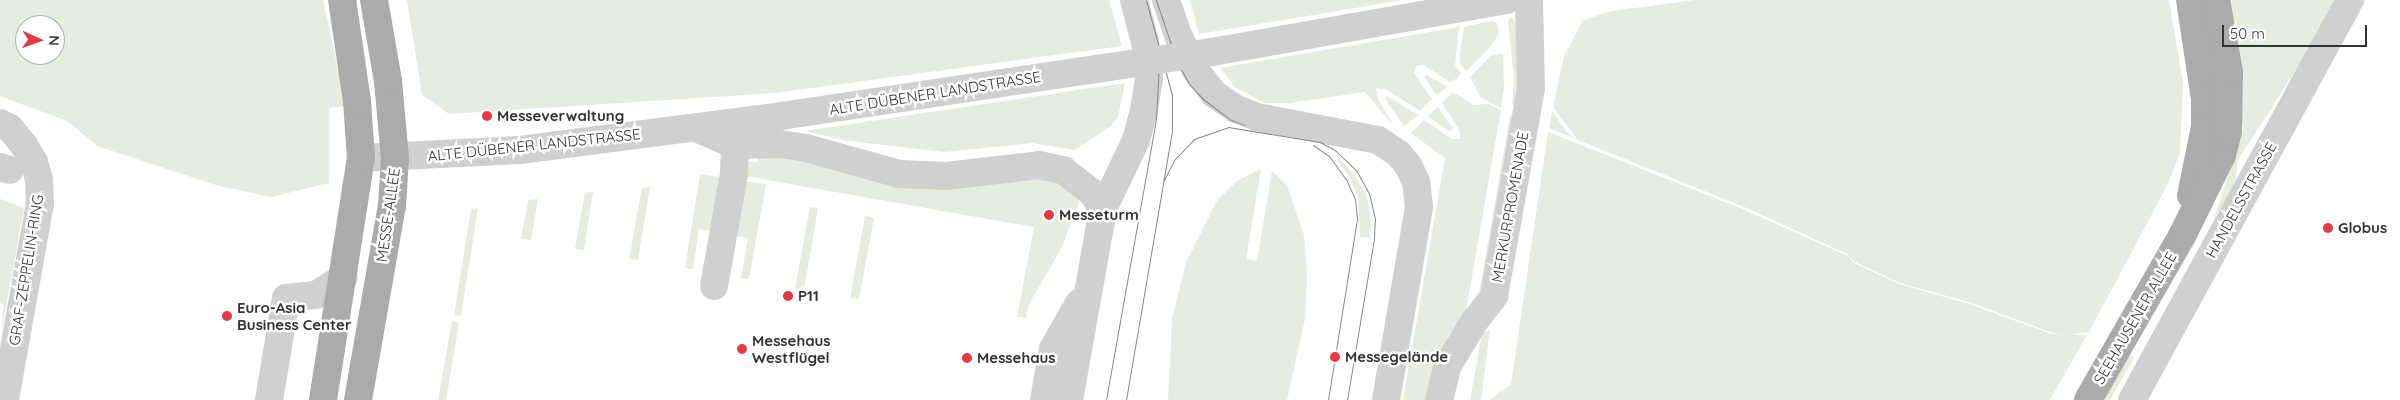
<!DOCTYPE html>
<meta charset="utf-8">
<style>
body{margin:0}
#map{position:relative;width:2400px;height:400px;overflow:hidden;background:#fff;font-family:Quicksand,sans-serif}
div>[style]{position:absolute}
.green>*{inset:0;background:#e6ecdf}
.minor>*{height:28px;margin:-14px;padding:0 14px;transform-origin:14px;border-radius:14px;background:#d0d0d0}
.major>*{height:28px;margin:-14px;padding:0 14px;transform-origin:14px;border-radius:14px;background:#ababab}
.tram>*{height:1px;margin:-0.5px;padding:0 0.5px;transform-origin:0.5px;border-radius:0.5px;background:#888}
.minor-bridge>*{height:28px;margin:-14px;padding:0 14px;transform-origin:14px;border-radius:14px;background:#d0d0d0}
.dots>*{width:14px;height:14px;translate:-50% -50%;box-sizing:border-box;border:2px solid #fff;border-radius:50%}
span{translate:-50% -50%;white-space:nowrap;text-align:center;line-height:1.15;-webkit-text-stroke:5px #fff;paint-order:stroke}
.street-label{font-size:15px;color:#333}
.poi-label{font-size:15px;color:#333;font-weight:700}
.left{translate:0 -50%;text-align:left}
.north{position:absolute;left:15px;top:15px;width:50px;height:50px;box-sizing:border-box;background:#fff;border:1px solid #adadad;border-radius:50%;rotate:92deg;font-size:14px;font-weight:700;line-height:20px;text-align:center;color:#333}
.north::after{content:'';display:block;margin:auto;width:18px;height:22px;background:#e63946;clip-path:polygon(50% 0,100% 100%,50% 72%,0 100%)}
.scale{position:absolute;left:2222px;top:25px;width:145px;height:22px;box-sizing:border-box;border:2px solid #333;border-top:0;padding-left:6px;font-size:15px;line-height:18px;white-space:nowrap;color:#333;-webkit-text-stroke:4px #fff;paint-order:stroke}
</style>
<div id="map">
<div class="green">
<div style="clip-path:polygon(evenodd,0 0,323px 0,346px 106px,329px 108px,329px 183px,271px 197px,219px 186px,97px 146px,67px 121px,0 96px,0 0,25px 25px,55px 25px,55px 55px,25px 55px,25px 25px)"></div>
<div style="clip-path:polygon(407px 0,1109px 0,1122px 46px,775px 93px,449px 114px,422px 95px)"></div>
<div style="clip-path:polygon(1190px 0,1403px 0,1199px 34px)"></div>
<div style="clip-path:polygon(1695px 0,2169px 0,2183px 84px,2180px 152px,2169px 182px,2089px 332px,2068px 335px,2053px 333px,1969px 302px,1900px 283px,1855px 262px,1847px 254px,1749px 209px,1578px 140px,1553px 107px,1564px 56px,1583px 20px,1612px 11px)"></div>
<div style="clip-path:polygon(2226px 0,2341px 0,2238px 160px,2235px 184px,2214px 219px,2243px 130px)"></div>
<div style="clip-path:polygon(1510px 17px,1515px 21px,1519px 36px,1522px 104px,1512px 105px,1514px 78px,1508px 22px)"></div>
<div style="clip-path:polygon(1491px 21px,1497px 23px,1499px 34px,1488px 50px,1466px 71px,1459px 62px,1464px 27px)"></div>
<div style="clip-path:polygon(1459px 27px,1455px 65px,1461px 74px,1451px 83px,1424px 65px,1416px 66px,1414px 73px,1432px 99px,1420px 111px,1386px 89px,1376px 88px,1377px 97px,1393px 125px,1365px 92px,1289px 103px,1265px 103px,1235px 87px,1220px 68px)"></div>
<div style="clip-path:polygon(1503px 54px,1504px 88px,1501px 108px,1481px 98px,1470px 77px,1491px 55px)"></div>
<div style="clip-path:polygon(1427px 75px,1447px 87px,1437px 95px,1424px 77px)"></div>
<div style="clip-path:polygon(1125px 83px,1118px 117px,1111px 126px,1074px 150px,1032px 143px,945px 152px,849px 141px,804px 131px)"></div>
<div style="clip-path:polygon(1453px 92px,1473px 105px,1488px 104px,1501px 110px,1464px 322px,1449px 335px,1445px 344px,1430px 400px,1403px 400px,1445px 158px,1411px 133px,1424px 120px,1451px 139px,1460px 139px,1460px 131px,1442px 103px)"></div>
<div style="clip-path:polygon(1387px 96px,1418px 115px,1404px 126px,1384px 98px)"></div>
<div style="clip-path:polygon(1438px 107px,1453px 129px,1450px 132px,1428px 116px)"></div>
<div style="clip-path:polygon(1552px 111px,1567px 132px,1574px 138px,1549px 128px)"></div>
<div style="clip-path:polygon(1510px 115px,1520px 120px,1490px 294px,1476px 312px)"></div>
<div style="clip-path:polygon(1548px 132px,1740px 208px,1848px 256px,1854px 263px,1899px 284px,1969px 304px,2052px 334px,2087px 335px,2050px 400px,1490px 400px,1511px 384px)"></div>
<div style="clip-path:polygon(758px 153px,1047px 175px,1077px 196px,1079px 203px,1060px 251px,1029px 304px,1026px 318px,1017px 317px,1034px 227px,745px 176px,746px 162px,758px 162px)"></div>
<div style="clip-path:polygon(1339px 158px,1353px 173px,1366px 194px,1371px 218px,1370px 238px,1360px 237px,1358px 197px,1349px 176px,1337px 160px)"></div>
<div style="clip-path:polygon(1261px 169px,1246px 259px,1257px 261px,1272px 171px,1287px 185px,1304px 235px,1307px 274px,1305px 319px,1287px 400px,1168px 400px,1172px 319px,1186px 263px,1217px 201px,1237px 181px)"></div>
<div style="clip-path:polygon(700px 174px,719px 177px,720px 191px,714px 231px,699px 229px,693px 269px,685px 268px)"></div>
<div style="clip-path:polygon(744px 181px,766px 184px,749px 279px,741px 278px,748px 238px,734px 236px)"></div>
<div style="clip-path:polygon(650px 187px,638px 260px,629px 259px,642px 188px)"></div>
<div style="clip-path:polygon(593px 191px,584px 250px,575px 249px,585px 193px)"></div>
<div style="clip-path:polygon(0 199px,24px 208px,0 341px,4px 306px,0 302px)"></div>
<div style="clip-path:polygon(538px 199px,531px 240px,521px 239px,528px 200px)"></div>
<div style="clip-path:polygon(810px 207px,818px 208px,804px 290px,795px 288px)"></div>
<div style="clip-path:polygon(478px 208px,461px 316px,454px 315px,471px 209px)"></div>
<div style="clip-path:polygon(865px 216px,874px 218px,859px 299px,850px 298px)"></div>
<div style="clip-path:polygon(452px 321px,459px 323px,446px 400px,438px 400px)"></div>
<div style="clip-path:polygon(1490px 330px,1481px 400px,1470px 400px,1482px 333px)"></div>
<div style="clip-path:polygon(2130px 354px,2134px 358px,2110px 400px,2103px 400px)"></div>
</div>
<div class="minor">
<div style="left:1166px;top:0;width:39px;rotate:71deg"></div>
<div style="left:1179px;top:37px;width:39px;rotate:63deg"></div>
<div style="left:1197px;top:72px;width:28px;rotate:52deg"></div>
<div style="left:1214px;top:94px;width:27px;rotate:34deg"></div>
<div style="left:1236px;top:109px;width:22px;rotate:21deg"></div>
<div style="left:1257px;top:117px;width:123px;rotate:10.8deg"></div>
<div style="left:1378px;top:140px;width:25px;rotate:34deg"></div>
<div style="left:1399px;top:154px;width:16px;rotate:52deg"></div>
<div style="left:1409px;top:167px;width:17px;rotate:65deg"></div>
<div style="left:1416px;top:182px;width:25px;rotate:83deg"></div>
<div style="left:1419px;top:207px;width:196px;rotate:99.7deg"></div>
<div style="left:1212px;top:52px;width:299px;rotate:-10deg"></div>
<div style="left:0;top:123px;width:11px;rotate:27deg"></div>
<div style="left:10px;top:128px;width:22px;rotate:51deg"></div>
<div style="left:24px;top:145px;width:20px;rotate:60deg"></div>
<div style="left:34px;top:162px;width:19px;rotate:74deg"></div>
<div style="left:39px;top:180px;width:23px;rotate:88deg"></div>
<div style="left:40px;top:203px;width:200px;rotate:100.1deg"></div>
<div style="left:696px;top:128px;width:43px;rotate:23.6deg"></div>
<div style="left:735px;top:145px;width:44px;rotate:-1.3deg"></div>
<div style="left:779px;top:144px;width:27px;rotate:8deg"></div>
<div style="left:806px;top:148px;width:98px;rotate:15.5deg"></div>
<div style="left:900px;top:174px;width:46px;rotate:2.5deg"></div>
<div style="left:946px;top:176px;width:94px;rotate:-6.7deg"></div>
<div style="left:1039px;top:165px;width:25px;rotate:12deg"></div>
<div style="left:1063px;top:170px;width:37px;rotate:38deg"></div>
<div style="left:1092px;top:193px;width:19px;rotate:55deg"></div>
<div style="left:361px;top:158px;width:159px;rotate:-2.9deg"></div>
<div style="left:520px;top:150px;width:263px;rotate:-7.4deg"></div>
<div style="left:781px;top:116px;width:333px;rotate:-8.5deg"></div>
<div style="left:0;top:167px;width:10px;rotate:17deg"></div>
<div style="left:714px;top:286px;width:114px;rotate:-79.9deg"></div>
<div style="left:734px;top:174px;width:29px;rotate:-88deg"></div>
<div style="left:269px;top:400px;width:103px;rotate:-80.5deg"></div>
<div style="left:286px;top:298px;width:30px;rotate:-6deg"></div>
<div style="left:316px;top:295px;width:33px;rotate:-33deg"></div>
<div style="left:1044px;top:400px;width:52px;rotate:-80deg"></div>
<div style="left:1053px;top:349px;width:53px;rotate:-60.5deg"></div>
<div style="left:1069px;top:400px;width:194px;rotate:-79.9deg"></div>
<div style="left:1103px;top:209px;width:76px;rotate:-64.4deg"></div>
<div style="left:1136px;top:140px;width:31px;rotate:-75deg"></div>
<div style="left:1144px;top:110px;width:31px;rotate:-81deg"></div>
<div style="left:1149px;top:79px;width:37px;rotate:-96deg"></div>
<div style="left:1145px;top:42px;width:43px;rotate:-104.7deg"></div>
<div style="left:1439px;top:400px;width:36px;rotate:-76deg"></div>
<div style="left:1448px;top:365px;width:50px;rotate:-58.8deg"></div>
<div style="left:1474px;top:322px;width:33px;rotate:-52deg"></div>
<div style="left:1494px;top:296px;width:210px;rotate:-79.9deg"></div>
<div style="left:1531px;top:89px;width:89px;rotate:-91.3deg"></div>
<div style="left:2132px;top:400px;width:456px;rotate:-61.4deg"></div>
</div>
<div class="major">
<div style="left:2190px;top:0;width:100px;rotate:81.4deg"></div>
<div style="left:2205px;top:99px;width:28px;rotate:90deg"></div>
<div style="left:2205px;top:127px;width:70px;rotate:101.5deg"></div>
<div style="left:323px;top:400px;width:245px;rotate:-81.1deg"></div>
<div style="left:361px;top:158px;width:57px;rotate:-94deg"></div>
<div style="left:357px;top:101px;width:102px;rotate:-98.4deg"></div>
<div style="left:358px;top:400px;width:197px;rotate:-80.1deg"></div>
<div style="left:392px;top:206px;width:48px;rotate:-86.4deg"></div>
<div style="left:395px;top:158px;width:77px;rotate:-95.2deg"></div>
<div style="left:388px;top:81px;width:82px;rotate:-99.8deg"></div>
<div style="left:2088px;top:400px;width:189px;rotate:-60.2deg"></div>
<div style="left:2182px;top:236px;width:90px;rotate:-63.7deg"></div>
<div style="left:2222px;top:155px;width:25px;rotate:-76deg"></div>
<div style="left:2228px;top:131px;width:59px;rotate:-89deg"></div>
<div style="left:2229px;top:72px;width:73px;rotate:-100.2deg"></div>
</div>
<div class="tram">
<div style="left:1156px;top:0;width:65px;rotate:71.3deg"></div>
<div style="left:1177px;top:62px;width:26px;rotate:61deg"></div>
<div style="left:1190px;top:85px;width:19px;rotate:47deg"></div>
<div style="left:1203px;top:99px;width:35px;rotate:37deg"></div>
<div style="left:1231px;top:120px;width:15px;rotate:20deg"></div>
<div style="left:1313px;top:145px;width:19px;rotate:35deg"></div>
<div style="left:1329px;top:156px;width:29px;rotate:54deg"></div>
<div style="left:1346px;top:179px;width:22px;rotate:66deg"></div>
<div style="left:1355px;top:199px;width:20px;rotate:84deg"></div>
<div style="left:1357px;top:219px;width:183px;rotate:99.1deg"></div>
<div style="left:1164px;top:180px;width:22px;rotate:-63deg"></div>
<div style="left:1174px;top:160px;width:29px;rotate:-46deg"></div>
<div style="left:1194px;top:139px;width:36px;rotate:-19deg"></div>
<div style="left:1228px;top:127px;width:93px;rotate:9.3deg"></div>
<div style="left:1320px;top:142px;width:18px;rotate:29deg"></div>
<div style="left:1336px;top:151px;width:28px;rotate:44deg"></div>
<div style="left:1356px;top:170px;width:26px;rotate:61deg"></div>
<div style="left:1369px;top:193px;width:26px;rotate:77deg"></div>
<div style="left:1375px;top:218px;width:21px;rotate:93deg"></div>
<div style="left:1374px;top:239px;width:163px;rotate:99.5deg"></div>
<div style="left:1106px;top:400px;width:286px;rotate:-79.9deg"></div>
<div style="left:1156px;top:118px;width:55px;rotate:-86.9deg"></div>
<div style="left:1126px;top:400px;width:273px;rotate:-80.3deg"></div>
<div style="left:1172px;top:131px;width:36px;rotate:-90deg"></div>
<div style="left:1172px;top:95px;width:98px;rotate:-105.3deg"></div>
</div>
<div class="minor-bridge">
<div style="left:1110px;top:67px;width:103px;rotate:-8.4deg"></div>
</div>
<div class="dots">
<div style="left:487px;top:116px;background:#e63946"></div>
<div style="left:1049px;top:215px;background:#e63946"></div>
<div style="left:2328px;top:228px;background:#e63946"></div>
<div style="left:788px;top:296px;background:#e63946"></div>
<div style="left:227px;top:316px;background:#e63946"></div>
<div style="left:742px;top:349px;background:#e63946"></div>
<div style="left:1335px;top:357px;background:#e63946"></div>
<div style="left:967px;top:358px;background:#e63946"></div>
</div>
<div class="street-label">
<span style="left:935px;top:93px;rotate:-9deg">ALTE DÜBENER LANDSTRASSE</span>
<span style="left:534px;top:145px;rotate:-6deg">ALTE DÜBENER LANDSTRASSE</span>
<span style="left:2241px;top:200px;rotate:-61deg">HANDELSSTRASSE</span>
<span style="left:1510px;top:207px;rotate:-80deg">MERKURPROMENADE</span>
<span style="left:388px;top:215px;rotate:-82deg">MESSE-ALLEE</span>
<span style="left:26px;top:270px;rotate:-81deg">GRAF-ZEPPELIN-RING</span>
<span style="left:2135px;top:318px;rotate:-60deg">SEEHAUSENER ALLEE</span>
</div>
<div class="poi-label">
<span class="left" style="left:497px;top:116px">Messeverwaltung</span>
<span class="left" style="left:1059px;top:215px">Messeturm</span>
<span class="left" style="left:2338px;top:228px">Globus</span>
<span class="left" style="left:798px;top:296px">P11</span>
<span class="left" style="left:237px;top:316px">Euro-Asia<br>Business Center</span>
<span class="left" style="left:752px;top:349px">Messehaus<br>Westflügel</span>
<span class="left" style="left:1345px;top:357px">Messegelände</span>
<span class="left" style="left:977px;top:358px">Messehaus</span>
</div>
<div class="north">N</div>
<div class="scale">50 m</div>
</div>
